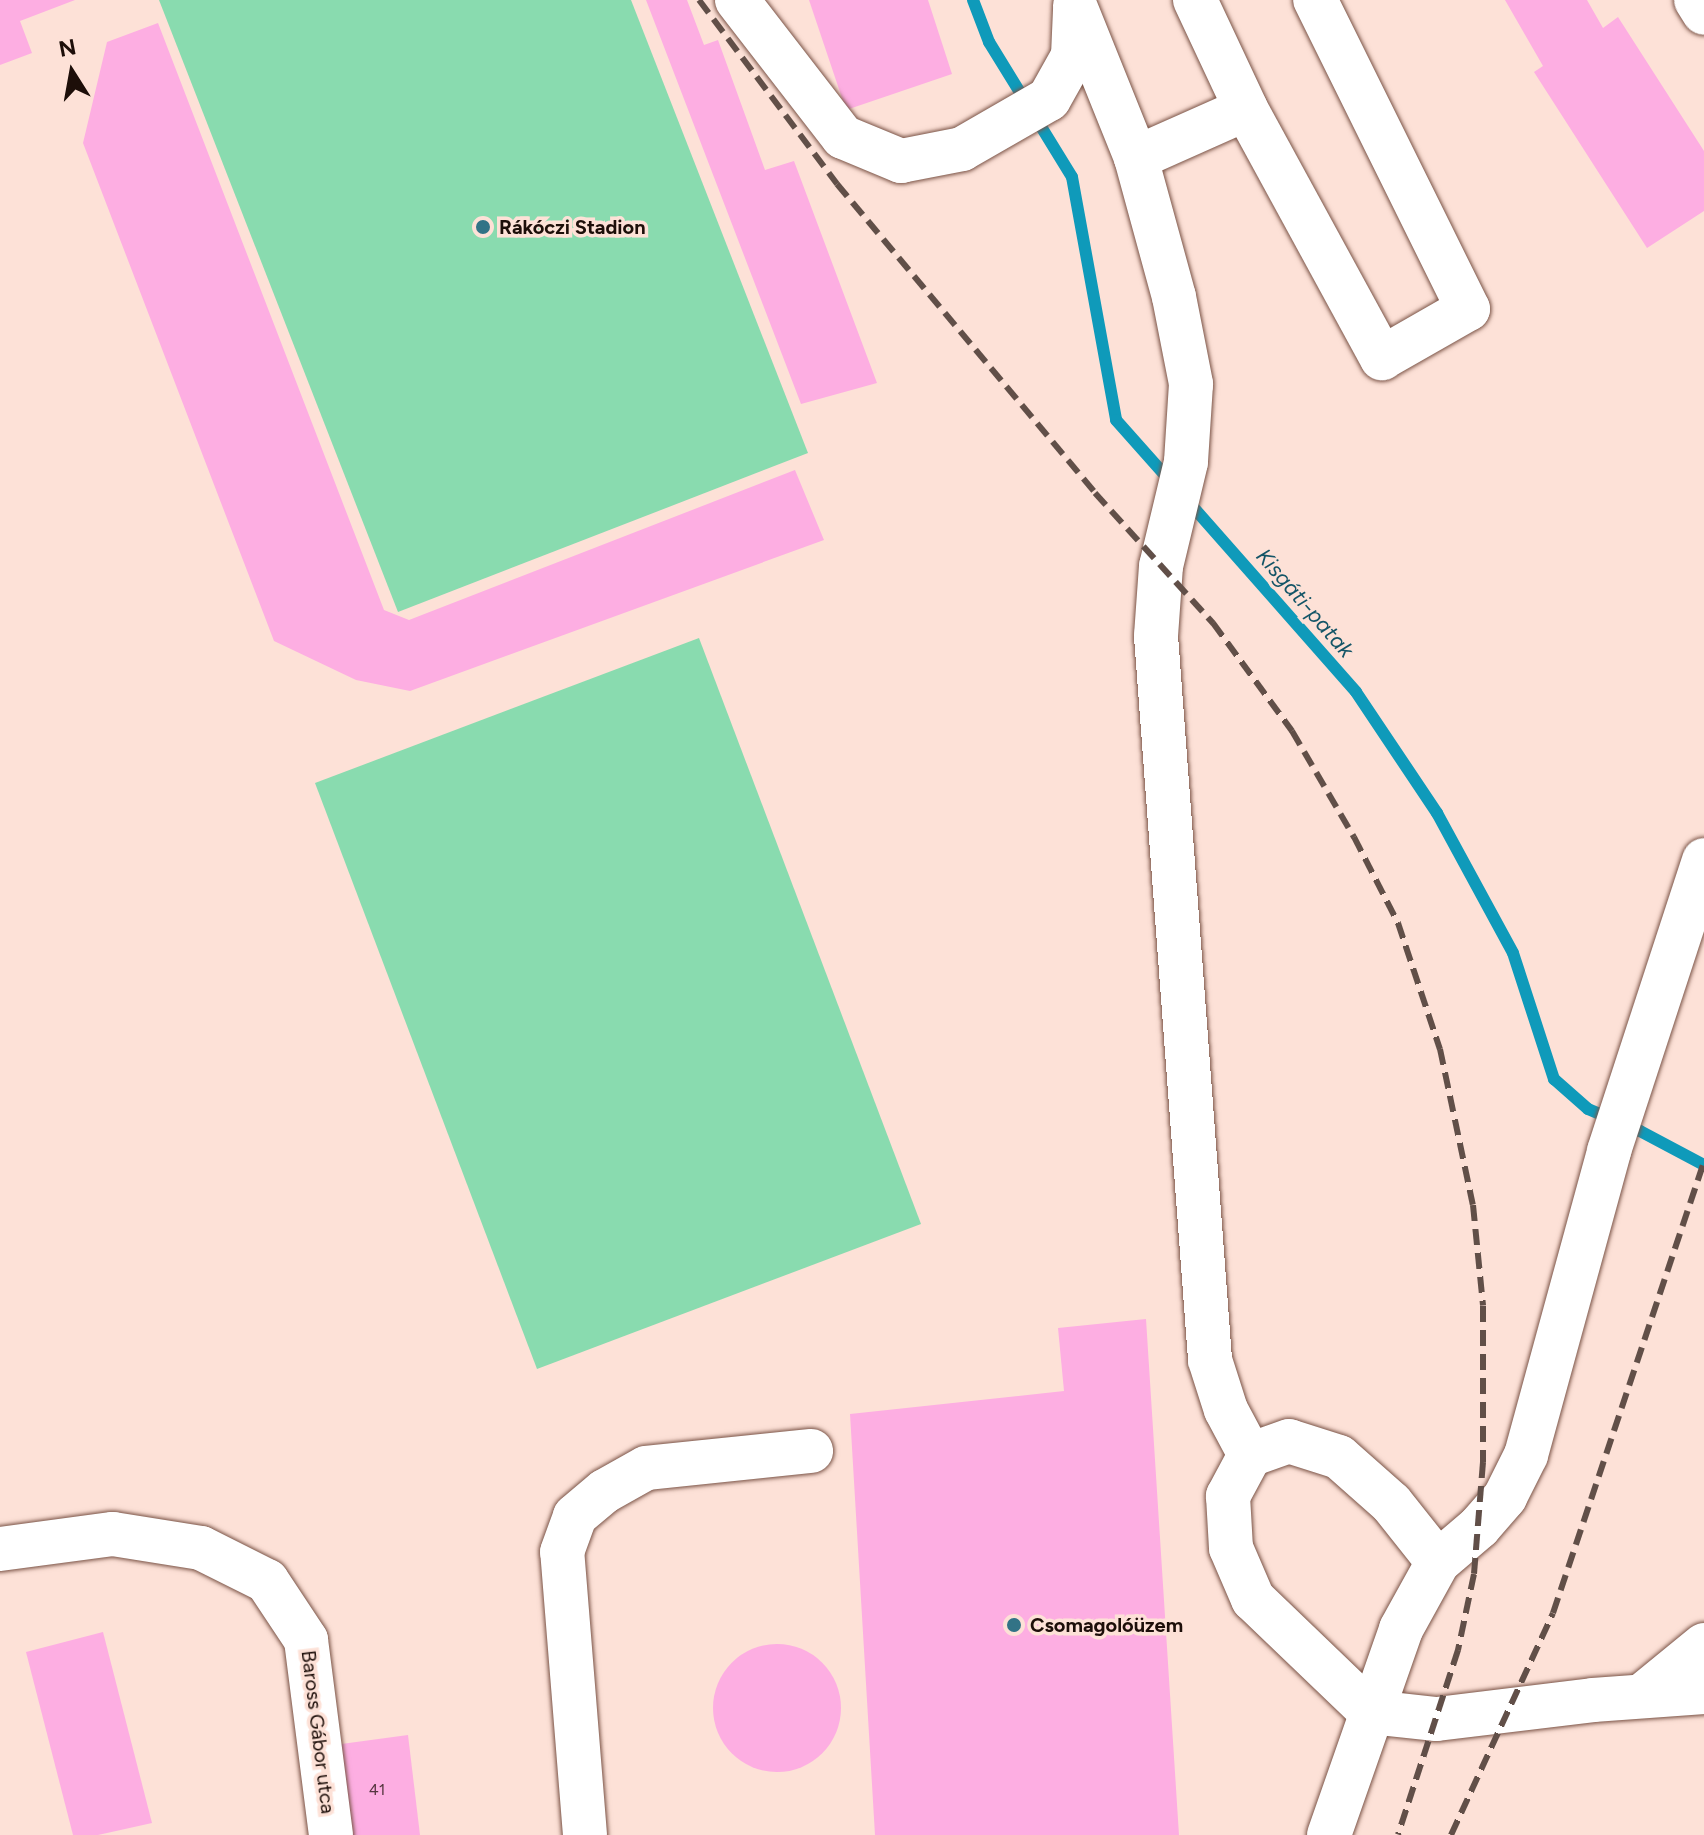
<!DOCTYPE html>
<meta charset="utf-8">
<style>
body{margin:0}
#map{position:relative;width:1704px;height:1835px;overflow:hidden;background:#fde1d7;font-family:Figtree,sans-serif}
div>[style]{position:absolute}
.green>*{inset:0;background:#89dbaf}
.stream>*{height:12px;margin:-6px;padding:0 6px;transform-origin:6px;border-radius:6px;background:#0f9aba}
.building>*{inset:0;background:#fdaee2}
.round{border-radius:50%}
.roads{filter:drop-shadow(0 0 2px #7a5346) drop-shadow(0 0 2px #7a5346)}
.minor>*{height:44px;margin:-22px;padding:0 22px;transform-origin:22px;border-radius:22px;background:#fff}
.rail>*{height:6px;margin-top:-3px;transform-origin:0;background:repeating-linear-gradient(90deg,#614f48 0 16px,transparent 0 24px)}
.dots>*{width:22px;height:22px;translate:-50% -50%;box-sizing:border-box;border:4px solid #fde1d7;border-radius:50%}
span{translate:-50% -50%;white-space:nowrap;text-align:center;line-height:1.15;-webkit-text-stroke:7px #fde1d7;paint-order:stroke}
.number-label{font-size:16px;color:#55363f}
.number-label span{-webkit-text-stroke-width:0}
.poi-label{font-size:20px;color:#1d0e09;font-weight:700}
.left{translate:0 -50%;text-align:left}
.street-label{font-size:20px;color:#1d0e09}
.water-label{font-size:22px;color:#145567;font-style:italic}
.north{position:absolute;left:32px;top:32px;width:80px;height:80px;-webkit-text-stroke:6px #fde1d7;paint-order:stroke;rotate:349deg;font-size:22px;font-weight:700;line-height:32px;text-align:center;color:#1d0e09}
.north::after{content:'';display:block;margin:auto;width:28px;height:36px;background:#1d0e09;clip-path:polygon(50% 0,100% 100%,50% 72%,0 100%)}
</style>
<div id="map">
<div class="green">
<div style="clip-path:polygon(159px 0,631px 0,808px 453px,398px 612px)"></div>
<div style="clip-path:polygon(699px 638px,921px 1224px,537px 1369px,315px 783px)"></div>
</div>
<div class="stream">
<div style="left:973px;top:0;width:45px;rotate:69.1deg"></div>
<div style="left:989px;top:42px;width:158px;rotate:58.4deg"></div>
<div style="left:1072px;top:177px;width:247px;rotate:79.7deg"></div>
<div style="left:1116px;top:420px;width:83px;rotate:48.4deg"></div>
<div style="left:1186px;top:499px;width:257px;rotate:48.6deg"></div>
<div style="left:1356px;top:692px;width:146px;rotate:56.2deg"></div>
<div style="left:1437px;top:813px;width:159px;rotate:61.5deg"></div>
<div style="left:1513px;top:953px;width:133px;rotate:72deg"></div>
<div style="left:1554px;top:1079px;width:45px;rotate:41.4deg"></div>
<div style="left:1588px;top:1109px;width:56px;rotate:22.9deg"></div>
<div style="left:1640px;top:1131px;width:72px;rotate:28deg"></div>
</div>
<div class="building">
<div style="clip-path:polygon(0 0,75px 0,20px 21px,32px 53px,0 65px)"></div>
<div style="clip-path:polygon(646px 0,687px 0,704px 45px,718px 40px,765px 170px,794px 161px,877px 383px,801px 404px)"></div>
<div style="clip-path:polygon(809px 0,928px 0,952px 74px,846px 110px)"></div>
<div style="clip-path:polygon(1505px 0,1587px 0,1603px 28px,1618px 17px,1704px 151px,1704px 211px,1647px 248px,1534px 72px,1543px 66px)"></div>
<div style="clip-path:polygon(158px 23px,384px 610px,409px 620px,795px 470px,824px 540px,410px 691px,356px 680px,274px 641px,83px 143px,107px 42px)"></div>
<div style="clip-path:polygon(1146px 1319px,1179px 1835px,875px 1835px,850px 1414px,1064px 1391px,1058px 1328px)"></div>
<div style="clip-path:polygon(103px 1632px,152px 1823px,98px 1835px,73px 1835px,26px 1652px)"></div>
<div class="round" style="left:713px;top:1644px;width:128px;height:128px"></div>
<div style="clip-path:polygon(408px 1735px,420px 1835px,346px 1835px,334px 1745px)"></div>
</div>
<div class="roads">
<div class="minor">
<div style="left:737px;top:0;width:173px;rotate:52.3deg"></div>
<div style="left:843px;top:137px;width:63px;rotate:22.5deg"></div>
<div style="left:901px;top:161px;width:62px;rotate:-11.1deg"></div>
<div style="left:962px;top:149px;width:100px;rotate:-29.9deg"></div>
<div style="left:1049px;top:99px;width:49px;rotate:-60.8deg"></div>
<div style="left:1073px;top:56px;width:46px;rotate:-87.5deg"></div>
<div style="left:1195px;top:0;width:120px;rotate:64.9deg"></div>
<div style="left:1696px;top:0;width:15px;rotate:58deg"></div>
<div style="left:1075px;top:6px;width:164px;rotate:68.1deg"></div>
<div style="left:1136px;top:158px;width:144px;rotate:74.7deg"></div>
<div style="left:1174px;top:297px;width:89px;rotate:78.9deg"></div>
<div style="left:1191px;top:384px;width:78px;rotate:93.7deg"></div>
<div style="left:1186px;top:462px;width:107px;rotate:103.5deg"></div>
<div style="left:1161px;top:566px;width:70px;rotate:94.1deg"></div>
<div style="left:1156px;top:636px;width:726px;rotate:85.73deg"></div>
<div style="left:1210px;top:1360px;width:52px;rotate:72.3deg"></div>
<div style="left:1226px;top:1410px;width:51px;rotate:61.9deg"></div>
<div style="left:1136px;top:158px;width:120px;rotate:-24deg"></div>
<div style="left:1246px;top:109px;width:284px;rotate:61.4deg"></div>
<div style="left:1382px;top:358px;width:99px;rotate:-29.7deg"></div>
<div style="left:1468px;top:309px;width:345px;rotate:-116.3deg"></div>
<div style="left:0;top:1549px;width:114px;rotate:-7.6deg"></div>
<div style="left:113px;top:1534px;width:89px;rotate:9deg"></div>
<div style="left:201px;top:1548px;width:74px;rotate:26.6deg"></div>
<div style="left:267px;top:1581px;width:71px;rotate:56.5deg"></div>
<div style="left:306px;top:1640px;width:197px;rotate:82.7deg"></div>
<div style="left:1438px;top:1562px;width:75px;rotate:-128.5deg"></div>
<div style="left:1391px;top:1503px;width:69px;rotate:-138.5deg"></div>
<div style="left:1339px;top:1457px;width:52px;rotate:-162.3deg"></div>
<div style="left:1289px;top:1441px;width:41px;rotate:160.3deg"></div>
<div style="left:1250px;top:1455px;width:47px;rotate:118.2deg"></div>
<div style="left:1228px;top:1496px;width:52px;rotate:86.7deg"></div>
<div style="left:1231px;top:1548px;width:56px;rotate:66.7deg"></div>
<div style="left:1253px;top:1599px;width:163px;rotate:43.8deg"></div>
<div style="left:1371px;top:1712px;width:66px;rotate:6.1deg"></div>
<div style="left:1437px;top:1719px;width:157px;rotate:-6.9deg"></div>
<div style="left:1593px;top:1700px;width:111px;rotate:-4.1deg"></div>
<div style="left:1643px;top:1695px;width:79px;rotate:-39.3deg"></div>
<div style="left:585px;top:1835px;width:284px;rotate:-94.6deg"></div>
<div style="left:562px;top:1552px;width:38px;rotate:-70deg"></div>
<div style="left:575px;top:1516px;width:39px;rotate:-40deg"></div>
<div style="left:605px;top:1491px;width:47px;rotate:-29.3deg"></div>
<div style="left:646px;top:1468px;width:166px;rotate:-5.9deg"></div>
<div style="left:1329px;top:1835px;width:218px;rotate:-70.7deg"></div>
<div style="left:1401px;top:1629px;width:77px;rotate:-61.1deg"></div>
<div style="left:1438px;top:1562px;width:54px;rotate:-40.5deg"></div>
<div style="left:1479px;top:1527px;width:40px;rotate:-49deg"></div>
<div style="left:1505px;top:1497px;width:47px;rotate:-63.4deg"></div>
<div style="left:1526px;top:1455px;width:315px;rotate:-74.7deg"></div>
<div style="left:1609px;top:1151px;width:306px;rotate:-71.9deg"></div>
</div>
</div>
<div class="rail">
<div style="left:699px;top:0;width:230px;rotate:53.1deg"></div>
<div style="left:837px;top:184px;width:403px;rotate:50.1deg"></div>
<div style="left:1095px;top:493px;width:176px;rotate:47.8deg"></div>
<div style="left:1213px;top:623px;width:134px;rotate:53.8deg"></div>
<div style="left:1292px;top:731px;width:123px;rotate:59.7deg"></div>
<div style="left:1354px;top:837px;width:97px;rotate:62.9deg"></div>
<div style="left:1398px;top:923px;width:133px;rotate:71.6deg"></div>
<div style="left:1440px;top:1049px;width:159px;rotate:78.1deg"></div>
<div style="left:1473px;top:1205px;width:101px;rotate:84.3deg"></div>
<div style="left:1483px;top:1306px;width:156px;rotate:90deg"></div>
<div style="left:1483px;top:1462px;width:112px;rotate:94.6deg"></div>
<div style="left:1474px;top:1574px;width:78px;rotate:101.9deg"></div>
<div style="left:1458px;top:1650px;width:194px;rotate:108deg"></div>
<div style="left:1451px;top:1835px;width:244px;rotate:-65.3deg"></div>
<div style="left:1553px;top:1613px;width:475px;rotate:-71.5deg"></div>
</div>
<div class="dots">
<div style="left:483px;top:227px;background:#327386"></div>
<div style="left:1014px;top:1625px;background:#327386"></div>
</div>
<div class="number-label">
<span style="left:377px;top:1790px">41</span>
</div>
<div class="poi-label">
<span class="left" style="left:499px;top:227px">Rákóczi Stadion</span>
<span class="left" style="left:1030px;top:1625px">Csomagolóüzem</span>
</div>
<div class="street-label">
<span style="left:318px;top:1732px;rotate:83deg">Baross Gábor utca</span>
</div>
<div class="water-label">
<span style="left:1305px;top:603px;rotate:49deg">Kisgáti-patak</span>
</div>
<div class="north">N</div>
</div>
